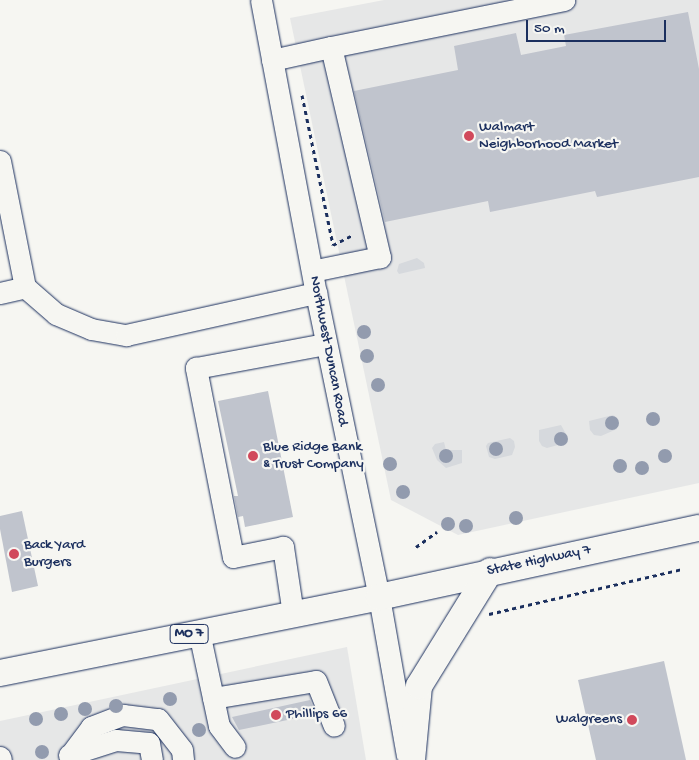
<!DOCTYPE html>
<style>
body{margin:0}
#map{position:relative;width:699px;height:760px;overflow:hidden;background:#f6f6f2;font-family:"Gochi Hand",sans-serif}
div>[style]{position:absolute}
.built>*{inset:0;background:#e6e7e7}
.green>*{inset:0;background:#d6d9dd}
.building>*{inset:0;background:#c0c4cd}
.path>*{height:3px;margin-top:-1.5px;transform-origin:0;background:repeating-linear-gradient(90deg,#1b2f5e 0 4px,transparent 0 8px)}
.roads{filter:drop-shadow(0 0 1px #1b2f5e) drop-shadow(0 0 1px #1b2f5e)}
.minor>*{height:21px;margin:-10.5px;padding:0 10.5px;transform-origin:10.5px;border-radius:10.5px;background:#f6f6f2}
.major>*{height:26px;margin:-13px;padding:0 13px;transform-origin:13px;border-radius:13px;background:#f6f6f2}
.trees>*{width:14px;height:14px;margin:-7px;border-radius:50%;background:#929bae}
.dots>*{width:14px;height:14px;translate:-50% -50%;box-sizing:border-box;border:2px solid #f6f6f2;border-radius:50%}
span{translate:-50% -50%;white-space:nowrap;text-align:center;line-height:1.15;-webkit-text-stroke:4.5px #f6f6f2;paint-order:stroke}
.shield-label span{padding:1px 4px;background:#f6f6f2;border:1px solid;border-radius:4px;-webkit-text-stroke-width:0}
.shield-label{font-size:14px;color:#1b2f5e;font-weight:700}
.poi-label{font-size:15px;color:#1b2f5e}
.left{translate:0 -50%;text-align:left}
.right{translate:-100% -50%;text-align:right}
.street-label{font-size:15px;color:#1b2f5e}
.scale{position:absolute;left:526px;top:20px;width:140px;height:22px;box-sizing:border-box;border:2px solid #1b2f5e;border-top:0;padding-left:6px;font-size:15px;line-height:18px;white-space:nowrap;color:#1b2f5e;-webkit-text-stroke:4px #f6f6f2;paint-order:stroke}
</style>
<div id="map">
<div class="built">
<div style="clip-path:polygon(384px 0,699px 0,699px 483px,458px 535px,391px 500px,290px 18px)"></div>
<div style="clip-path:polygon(347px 647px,366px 760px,0 760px,0 721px)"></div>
</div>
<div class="green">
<div style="clip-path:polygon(417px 258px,424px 263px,425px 268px,399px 274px,397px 271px,399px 264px)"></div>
<div style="clip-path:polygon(613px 415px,617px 418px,617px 429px,601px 436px,594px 435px,590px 430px,589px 421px)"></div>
<div style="clip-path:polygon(561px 425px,566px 434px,565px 443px,547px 448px,542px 446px,539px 441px,539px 430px)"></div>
<div style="clip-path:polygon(510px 438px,514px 441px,515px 447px,512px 455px,495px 459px,489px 457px,486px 446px,488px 443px)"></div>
<div style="clip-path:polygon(444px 442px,446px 450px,462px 450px,462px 463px,446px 468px,437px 460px,432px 448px,435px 444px)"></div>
</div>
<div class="building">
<div style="clip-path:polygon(688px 12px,699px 69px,699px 177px,597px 197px,595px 191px,490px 212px,488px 201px,385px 222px,354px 91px,458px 70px,454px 46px,516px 33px,521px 55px,566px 46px,564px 35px)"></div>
<div style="clip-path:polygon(268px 391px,293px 517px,245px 527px,243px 516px,238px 517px,234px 496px,238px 496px,218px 401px)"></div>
<div style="clip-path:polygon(22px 511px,38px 586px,12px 592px,0 529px,0 516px)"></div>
<div style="clip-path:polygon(664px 661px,686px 760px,596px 760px,578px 680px)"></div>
<div style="clip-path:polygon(310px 700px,316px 714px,239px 730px,232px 717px)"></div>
</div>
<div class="path">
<div style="left:302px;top:95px;width:153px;rotate:78.3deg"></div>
<div style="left:333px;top:245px;width:22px;rotate:-27deg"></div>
<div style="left:416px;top:547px;width:26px;rotate:-36deg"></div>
<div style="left:489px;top:614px;width:199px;rotate:-13.1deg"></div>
</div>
<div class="roads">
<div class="minor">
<div style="left:261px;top:0;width:298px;rotate:79.4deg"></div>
<div style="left:316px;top:293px;width:310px;rotate:78.3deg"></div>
<div style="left:379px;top:597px;width:161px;rotate:80deg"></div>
<div style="left:331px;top:47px;width:238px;rotate:-11.4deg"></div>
<div style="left:272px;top:60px;width:60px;rotate:-12.4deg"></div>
<div style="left:331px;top:47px;width:216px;rotate:76.9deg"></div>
<div style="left:380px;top:257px;width:69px;rotate:168.4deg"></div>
<div style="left:0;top:161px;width:128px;rotate:78.8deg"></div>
<div style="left:0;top:293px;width:26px;rotate:-13deg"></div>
<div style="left:25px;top:287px;width:41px;rotate:41.1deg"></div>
<div style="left:56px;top:314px;width:38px;rotate:23deg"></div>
<div style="left:91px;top:329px;width:36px;rotate:10deg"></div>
<div style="left:126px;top:335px;width:195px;rotate:-12.5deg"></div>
<div style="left:293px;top:614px;width:68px;rotate:-98.5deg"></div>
<div style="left:283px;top:547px;width:51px;rotate:168.7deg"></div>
<div style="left:233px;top:557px;width:193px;rotate:-101.1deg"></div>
<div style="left:196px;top:368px;width:132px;rotate:-10.5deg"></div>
<div style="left:199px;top:632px;width:96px;rotate:78deg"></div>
<div style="left:219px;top:726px;width:26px;rotate:53deg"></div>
<div style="left:213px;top:698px;width:104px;rotate:-9.4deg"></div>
<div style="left:316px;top:681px;width:48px;rotate:68.2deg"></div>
<div style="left:71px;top:754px;width:34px;rotate:-53deg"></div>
<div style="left:91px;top:727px;width:34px;rotate:-21deg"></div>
<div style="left:123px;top:715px;width:35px;rotate:7deg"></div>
<div style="left:158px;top:719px;width:39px;rotate:52deg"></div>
<div style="left:182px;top:750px;width:10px;rotate:84deg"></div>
<div style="left:69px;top:755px;width:49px;rotate:-17.7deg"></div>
<div style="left:116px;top:740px;width:33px;rotate:5deg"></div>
<div style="left:149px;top:743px;width:17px;rotate:80deg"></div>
<div style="left:0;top:757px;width:3px;rotate:72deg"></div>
</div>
<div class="major">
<div style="left:0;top:673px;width:387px;rotate:-11.3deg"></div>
<div style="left:379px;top:597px;width:327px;rotate:-12.2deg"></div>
<div style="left:412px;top:760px;width:74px;rotate:-84.6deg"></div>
<div style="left:419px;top:686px;width:135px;rotate:-58.3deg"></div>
</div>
</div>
<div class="trees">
<div style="left:364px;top:332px"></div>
<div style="left:367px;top:356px"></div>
<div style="left:378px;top:385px"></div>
<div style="left:653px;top:419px"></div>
<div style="left:612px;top:423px"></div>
<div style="left:561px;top:439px"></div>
<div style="left:496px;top:449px"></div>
<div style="left:446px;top:456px"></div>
<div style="left:665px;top:456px"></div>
<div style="left:390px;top:464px"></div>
<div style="left:620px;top:466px"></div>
<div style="left:642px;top:468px"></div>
<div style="left:403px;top:492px"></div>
<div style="left:516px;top:518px"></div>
<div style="left:448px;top:524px"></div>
<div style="left:466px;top:526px"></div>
<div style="left:170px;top:699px"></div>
<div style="left:116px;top:706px"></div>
<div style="left:85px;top:709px"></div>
<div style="left:61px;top:714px"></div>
<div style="left:36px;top:719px"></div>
<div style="left:199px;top:730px"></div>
<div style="left:42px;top:752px"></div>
</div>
<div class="dots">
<div style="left:469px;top:136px;background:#d1495b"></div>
<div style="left:253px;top:456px;background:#d1495b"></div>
<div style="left:14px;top:554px;background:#d1495b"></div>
<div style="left:276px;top:715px;background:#d1495b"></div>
<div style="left:632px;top:720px;background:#d1495b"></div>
</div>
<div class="shield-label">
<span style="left:189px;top:634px">MO 7</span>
</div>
<div class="poi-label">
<span class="left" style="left:479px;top:136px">Walmart<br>Neighborhood Market</span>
<span class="left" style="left:263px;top:456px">Blue Ridge Bank<br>&amp; Trust Company</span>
<span class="left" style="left:24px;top:554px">Back Yard<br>Burgers</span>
<span class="left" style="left:286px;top:715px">Phillips 66</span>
<span class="right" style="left:622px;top:720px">Walgreens</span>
</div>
<div class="street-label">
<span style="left:328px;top:351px;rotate:79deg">Northwest Duncan Road</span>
<span style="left:539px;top:561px;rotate:-12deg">State Highway 7</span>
</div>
<div class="scale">50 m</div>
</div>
